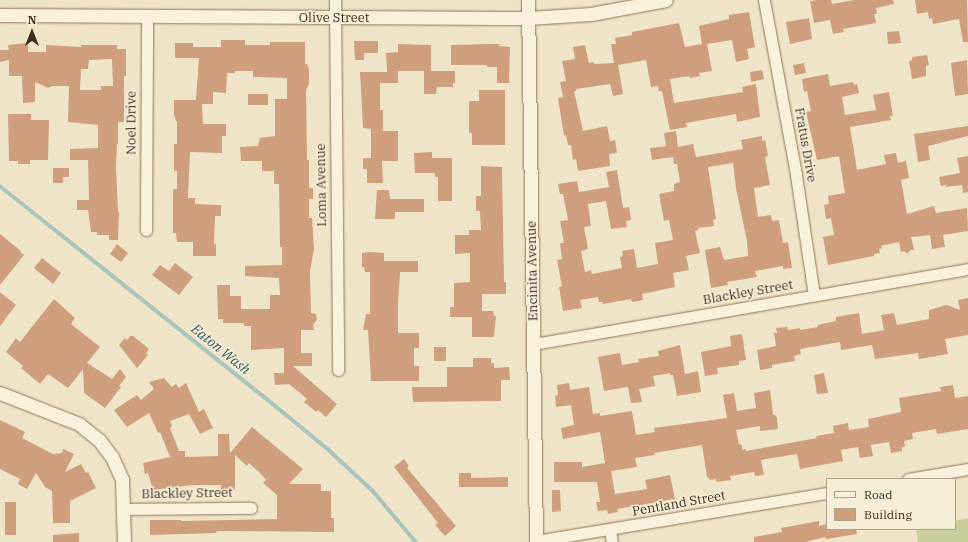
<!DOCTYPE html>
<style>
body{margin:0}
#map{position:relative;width:968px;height:542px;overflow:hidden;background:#f0e4c8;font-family:"IBM Plex Serif",serif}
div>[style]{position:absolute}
.green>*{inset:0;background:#c9cf9b}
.stream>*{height:3.5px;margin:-1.75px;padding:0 1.75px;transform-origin:1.75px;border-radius:1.75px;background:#a9c4bc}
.building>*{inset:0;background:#cf9f7d}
.roads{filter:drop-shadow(0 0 1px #8d765c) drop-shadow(0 0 1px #8d765c)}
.minor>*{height:11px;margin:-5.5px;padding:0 5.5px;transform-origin:5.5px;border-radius:5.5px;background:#faf1dc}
.tertiary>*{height:13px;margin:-6.5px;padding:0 6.5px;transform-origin:6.5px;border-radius:6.5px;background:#faf1dc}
span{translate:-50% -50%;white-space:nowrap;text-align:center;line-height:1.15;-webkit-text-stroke:3px #f7eed8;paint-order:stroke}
.street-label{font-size:13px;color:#3d2e20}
.water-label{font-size:14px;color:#2f5d5a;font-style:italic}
.legend{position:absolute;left:826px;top:478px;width:130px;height:52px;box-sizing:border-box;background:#f7eed8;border:1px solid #ada18e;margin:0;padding:5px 7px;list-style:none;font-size:12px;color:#3d2e20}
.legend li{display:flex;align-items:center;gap:8px;height:20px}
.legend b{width:20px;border:1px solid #ada18e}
.north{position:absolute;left:12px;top:12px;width:40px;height:40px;-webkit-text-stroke:3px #f7eed8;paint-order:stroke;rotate:0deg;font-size:11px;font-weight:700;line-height:16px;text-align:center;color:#3d2e20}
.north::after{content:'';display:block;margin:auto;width:14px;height:18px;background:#3d2e20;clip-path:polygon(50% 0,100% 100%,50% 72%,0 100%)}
</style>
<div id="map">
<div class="green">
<div style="clip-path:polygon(968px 518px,968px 542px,918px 542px,916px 529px,955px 529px,955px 521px)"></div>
</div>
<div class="stream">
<div style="left:0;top:186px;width:342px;rotate:38.6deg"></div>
<div style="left:267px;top:399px;width:80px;rotate:39.4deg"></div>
<div style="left:329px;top:450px;width:62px;rotate:43deg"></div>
<div style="left:374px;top:492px;width:65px;rotate:50deg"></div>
</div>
<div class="building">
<div style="clip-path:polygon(818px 0,831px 0,832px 4px,854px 0,893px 0,894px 4px,876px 8px,877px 14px,874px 14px,876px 23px,843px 29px,844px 32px,833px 34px,830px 20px,814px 23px,810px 1px)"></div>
<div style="clip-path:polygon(915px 0,967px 0,968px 42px,963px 42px,959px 19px,933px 24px,932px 18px,929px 19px,928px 12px,917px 14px)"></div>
<div style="clip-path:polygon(749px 12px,755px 47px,747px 49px,749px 59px,736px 62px,732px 40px,707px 44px,712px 71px,699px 73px,700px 76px,690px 78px,689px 76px,670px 79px,674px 103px,743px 92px,742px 87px,756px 84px,760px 117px,737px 122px,736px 114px,686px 123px,687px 127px,670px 130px,662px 91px,659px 91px,658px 86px,651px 87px,646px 60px,618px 65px,623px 94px,613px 96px,610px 84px,576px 89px,576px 91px,574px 91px,583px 131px,607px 126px,610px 141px,615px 140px,617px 153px,609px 154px,610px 166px,578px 171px,576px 159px,573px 160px,571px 145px,568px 145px,566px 135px,564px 136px,558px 98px,563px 97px,560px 82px,566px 81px,562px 61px,575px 59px,573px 47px,585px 45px,589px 63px,593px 62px,594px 64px,614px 63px,611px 44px,616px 44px,615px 38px,632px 35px,632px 32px,679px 23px,685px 47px,702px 44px,699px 26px,729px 19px,729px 15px)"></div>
<div style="clip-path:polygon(809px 18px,812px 39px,790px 44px,786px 22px)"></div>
<div style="clip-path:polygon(899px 31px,901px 43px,888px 44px,887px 32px)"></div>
<div style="clip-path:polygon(221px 40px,245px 40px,245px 45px,270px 45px,270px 42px,305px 42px,305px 64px,307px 64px,309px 69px,309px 84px,306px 90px,307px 160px,309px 160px,309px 188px,313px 188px,313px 199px,309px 199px,309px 218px,312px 218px,314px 249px,310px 271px,311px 313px,316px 314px,317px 320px,313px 324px,314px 330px,301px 330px,301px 353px,312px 353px,312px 366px,293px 366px,337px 404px,326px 417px,318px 410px,316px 412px,304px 402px,307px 399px,289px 384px,275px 385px,274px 373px,284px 373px,284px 348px,251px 350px,251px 326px,244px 326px,244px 323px,223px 323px,223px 319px,218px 319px,217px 285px,230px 285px,230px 296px,241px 296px,241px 309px,270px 309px,270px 295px,280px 295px,279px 278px,245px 276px,245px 266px,282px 265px,282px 247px,280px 247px,279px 184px,274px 184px,274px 171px,262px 171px,262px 161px,241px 161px,240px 147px,258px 146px,260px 138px,275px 136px,275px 99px,287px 99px,287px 78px,253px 77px,253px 71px,235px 71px,235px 73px,227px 73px,226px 93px,213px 92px,213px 104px,202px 104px,203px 124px,226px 124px,226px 136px,222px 136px,222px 153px,190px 152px,188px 198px,195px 198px,195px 204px,221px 205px,221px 216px,215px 216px,214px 244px,216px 244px,216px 256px,193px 256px,193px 242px,177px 242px,176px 233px,173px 233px,173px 189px,177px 189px,177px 171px,174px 171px,174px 144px,177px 144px,177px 121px,176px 121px,174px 114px,174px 100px,196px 100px,199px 58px,175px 58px,175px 43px,193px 43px,193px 47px,221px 47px)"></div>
<div style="clip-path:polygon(354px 41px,378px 41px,378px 53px,364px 53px,364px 60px,355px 60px)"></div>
<div style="clip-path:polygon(evenodd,28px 43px,28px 52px,46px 52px,46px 45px,81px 47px,81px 45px,117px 45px,117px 49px,126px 49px,126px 76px,124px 76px,124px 122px,118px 122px,118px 144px,117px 144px,116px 166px,118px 212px,119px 212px,118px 240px,109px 240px,109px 235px,97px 235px,97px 232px,91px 232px,88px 210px,77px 210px,77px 200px,89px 200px,88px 160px,70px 160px,70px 149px,98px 148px,98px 125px,68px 122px,69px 86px,52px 86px,48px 88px,35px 82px,35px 102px,23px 103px,22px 76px,9px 76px,9px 60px,0 62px,0 50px,9px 50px,8px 45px,28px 43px,112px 59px,113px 86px,101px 86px,101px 90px,80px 90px,81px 69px,88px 69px,89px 60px,112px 59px)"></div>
<div style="clip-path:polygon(398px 44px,431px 45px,431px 71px,427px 71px,455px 71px,455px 83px,453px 83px,453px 87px,437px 87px,436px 94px,424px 94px,424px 71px,398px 71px,398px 83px,380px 83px,380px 110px,383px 110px,383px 131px,398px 131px,398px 161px,382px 161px,383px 183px,367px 183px,367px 169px,363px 169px,363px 158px,371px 158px,371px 129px,363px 128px,360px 72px,387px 72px,386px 53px,398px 52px)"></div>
<div style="clip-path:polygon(487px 44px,499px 44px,499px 46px,510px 47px,509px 83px,497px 83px,497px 67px,487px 67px,487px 65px,451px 65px,451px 45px)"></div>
<div style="clip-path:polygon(927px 55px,929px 65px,926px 66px,926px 76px,912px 79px,909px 61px,912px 60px,912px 57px)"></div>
<div style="clip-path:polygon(967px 60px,968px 94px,955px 96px,951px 63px)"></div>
<div style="clip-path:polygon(804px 63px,806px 73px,795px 75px,793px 65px)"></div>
<div style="clip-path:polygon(762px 70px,764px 79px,751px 82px,750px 72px)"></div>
<div style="clip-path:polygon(828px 74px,830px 86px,853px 82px,854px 85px,857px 84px,859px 93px,842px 97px,845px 115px,876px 110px,873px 95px,889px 92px,893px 116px,890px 116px,891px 120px,850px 127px,857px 170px,886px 164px,884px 155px,896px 153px,898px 163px,906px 161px,909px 178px,901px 180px,907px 214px,934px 206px,936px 213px,967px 208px,968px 231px,943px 235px,945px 247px,932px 249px,930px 235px,922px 236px,911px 237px,914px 250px,910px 250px,907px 254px,905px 251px,901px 252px,899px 242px,881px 246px,882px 248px,879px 249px,880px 253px,874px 254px,874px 256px,828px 265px,823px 237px,834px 235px,831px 218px,826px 219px,824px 205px,829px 204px,828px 196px,845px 193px,839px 156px,817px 160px,806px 112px,811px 111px,807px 91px,804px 92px,802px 79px)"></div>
<div style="clip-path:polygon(479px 90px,505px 90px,505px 145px,472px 145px,472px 133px,469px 133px,469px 101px,479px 101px)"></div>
<div style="clip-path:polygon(248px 94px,268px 94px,268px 105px,248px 105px)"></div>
<div style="clip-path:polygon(8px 114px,31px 114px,31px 120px,49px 120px,48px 160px,30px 160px,30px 164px,18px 164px,18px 161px,9px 161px)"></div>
<div style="clip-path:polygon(968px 126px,968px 136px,928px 146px,930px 160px,918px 162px,914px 134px)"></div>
<div style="clip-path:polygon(676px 131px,678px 147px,693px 144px,696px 157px,743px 149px,741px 140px,762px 136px,762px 141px,765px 140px,768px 156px,765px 157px,770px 185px,754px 188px,758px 217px,771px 215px,772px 221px,779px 220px,783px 243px,788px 242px,792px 268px,783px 269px,783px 266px,755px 271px,757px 277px,727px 282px,728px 285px,711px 288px,705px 250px,720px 247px,724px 260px,748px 256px,747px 241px,736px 188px,733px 163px,708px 167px,716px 219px,713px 220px,714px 226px,698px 228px,698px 230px,695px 231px,700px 253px,686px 256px,689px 270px,673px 273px,675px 287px,642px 294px,643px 300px,632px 302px,631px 299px,603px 304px,602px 302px,599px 302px,598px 297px,580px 300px,582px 308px,563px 311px,559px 287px,562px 286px,557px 260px,562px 259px,560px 243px,564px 243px,560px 221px,568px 220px,564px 199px,563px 194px,560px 194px,558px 184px,577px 181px,579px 192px,609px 187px,606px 172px,617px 170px,623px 208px,629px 207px,631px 220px,626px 221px,627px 227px,611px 229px,606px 201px,588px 204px,591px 226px,584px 227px,588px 249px,581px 251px,585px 272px,591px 270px,592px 274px,622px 268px,620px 257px,623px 256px,622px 251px,634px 249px,637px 268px,658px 264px,655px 243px,673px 240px,669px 220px,664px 221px,659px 194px,674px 191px,674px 184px,680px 182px,677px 164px,674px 164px,673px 157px,652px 160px,650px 148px,666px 146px,664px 133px)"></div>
<div style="clip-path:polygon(432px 152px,432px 158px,452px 158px,452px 201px,438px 201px,438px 177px,435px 177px,435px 173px,415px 173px,414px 153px)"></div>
<div style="clip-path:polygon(968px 156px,968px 192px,963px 193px,962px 185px,946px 187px,946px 185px,941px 186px,939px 177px,960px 173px,957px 158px)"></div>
<div style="clip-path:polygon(481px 166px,502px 167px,504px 282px,506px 282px,506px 294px,482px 294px,482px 311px,493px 311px,494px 316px,496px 316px,494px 337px,472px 337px,472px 317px,450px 317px,450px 307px,454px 307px,454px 283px,470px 282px,470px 253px,455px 254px,455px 235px,469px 235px,469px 230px,481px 230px,480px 211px,476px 211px,476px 196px,481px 196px)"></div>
<div style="clip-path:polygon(53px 168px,69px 168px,69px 177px,63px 177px,63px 183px,53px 183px)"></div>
<div style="clip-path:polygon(377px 190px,389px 190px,390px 199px,424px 199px,424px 212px,395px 212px,395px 219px,375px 219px)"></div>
<div style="clip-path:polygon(0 234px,21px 251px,20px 252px,24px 255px,0 285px)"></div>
<div style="clip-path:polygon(117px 244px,128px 253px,121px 262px,110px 254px)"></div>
<div style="clip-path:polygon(370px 252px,384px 253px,384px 261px,418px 261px,418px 272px,400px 272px,398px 305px,398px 333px,419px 333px,419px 348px,414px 348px,414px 366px,419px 366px,419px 381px,371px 381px,368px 330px,363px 330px,366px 314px,370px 314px,370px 272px,365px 272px,364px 267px,362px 267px,362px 253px)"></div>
<div style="clip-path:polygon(42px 258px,61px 273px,53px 284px,34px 268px)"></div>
<div style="clip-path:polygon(175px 263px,193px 277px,179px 295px,152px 275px,160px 265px,169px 271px)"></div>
<div style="clip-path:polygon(0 292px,16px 305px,0 326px)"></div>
<div style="clip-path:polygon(968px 298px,968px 335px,945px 339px,948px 354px,919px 359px,918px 353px,875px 359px,872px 345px,841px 350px,840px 342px,800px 349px,801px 354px,794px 356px,795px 361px,772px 365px,772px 368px,760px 370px,757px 350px,776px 346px,774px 333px,777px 333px,776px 328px,787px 327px,788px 330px,800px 328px,800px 330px,818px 327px,817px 325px,836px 321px,836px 317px,859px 313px,862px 334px,884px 330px,881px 315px,894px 313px,897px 325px,929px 319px,929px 310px,947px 305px,960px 310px,958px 300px)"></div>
<div style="clip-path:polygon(54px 299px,75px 318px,71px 324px,100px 347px,87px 363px,112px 379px,120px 369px,126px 377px,119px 386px,121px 387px,105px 408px,84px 393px,83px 369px,68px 388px,48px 374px,40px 384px,21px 368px,23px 366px,6px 352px,16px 338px,20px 342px)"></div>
<div style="clip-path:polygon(742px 334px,746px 360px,739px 361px,739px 365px,717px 368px,718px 374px,705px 376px,701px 352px,731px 346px,730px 336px)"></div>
<div style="clip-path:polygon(130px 336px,133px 336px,149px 349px,146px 353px,148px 355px,137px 368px,119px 345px,125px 338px,127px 340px)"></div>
<div style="clip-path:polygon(680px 345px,685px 374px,698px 371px,701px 392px,677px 396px,673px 375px,670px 375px,670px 373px,653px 376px,655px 386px,639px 389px,642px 402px,631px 403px,628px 387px,604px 391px,598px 357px,620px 353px,622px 365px,639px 362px,638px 359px,659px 356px,658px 351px)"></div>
<div style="clip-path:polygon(434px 347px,446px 347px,446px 361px,434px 361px)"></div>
<div style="clip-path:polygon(473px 358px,491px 358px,491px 363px,494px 363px,494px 368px,509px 367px,510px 380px,501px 380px,501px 401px,413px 402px,412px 387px,447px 387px,447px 367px,473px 367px)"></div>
<div style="clip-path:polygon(824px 373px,828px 393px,817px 394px,814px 375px)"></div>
<div style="clip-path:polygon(164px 378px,172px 387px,176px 384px,179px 388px,186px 383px,199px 412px,204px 409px,213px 428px,200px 434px,189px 414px,170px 421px,172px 426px,170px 428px,179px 451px,185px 451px,185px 457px,218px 456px,218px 434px,229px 434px,230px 453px,252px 427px,303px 469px,289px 484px,321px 484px,321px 491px,331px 491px,331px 518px,334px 518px,334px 532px,216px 531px,217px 533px,150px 535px,150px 520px,181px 520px,181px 521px,277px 519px,277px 495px,263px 483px,266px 480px,262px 475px,249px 463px,247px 466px,235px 455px,235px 490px,221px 490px,221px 485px,192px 485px,153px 490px,148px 473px,145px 474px,143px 463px,170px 457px,160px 432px,158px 433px,149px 413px,127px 427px,114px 410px,137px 395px,141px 400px,154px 389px,149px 382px)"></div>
<div style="clip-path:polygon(569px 383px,570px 390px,589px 387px,593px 414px,600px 413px,600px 416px,632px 411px,636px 435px,655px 432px,654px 428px,727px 418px,723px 395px,734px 393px,737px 411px,756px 408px,754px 393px,770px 390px,773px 414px,777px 417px,778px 429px,760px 431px,760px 426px,736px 430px,739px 444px,742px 445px,742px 450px,746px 449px,746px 451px,817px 438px,816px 436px,834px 433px,833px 426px,848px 423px,849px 430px,869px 427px,868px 419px,901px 412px,899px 398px,941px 391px,940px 387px,953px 385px,955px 398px,968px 396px,968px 429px,937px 434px,936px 429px,912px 433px,913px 439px,904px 441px,905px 447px,902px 447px,902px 451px,891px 453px,889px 442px,871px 445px,873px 456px,860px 458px,858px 447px,841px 450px,843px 461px,800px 469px,797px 454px,761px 460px,764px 475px,755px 476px,754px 472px,730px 476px,731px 480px,716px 482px,716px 479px,711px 480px,707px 477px,702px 445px,654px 453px,655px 455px,635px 458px,637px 467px,611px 471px,615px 494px,647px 489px,645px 480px,670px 475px,675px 499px,617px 509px,618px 512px,608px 514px,607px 510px,598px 511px,596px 502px,600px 502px,597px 482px,554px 482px,554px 462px,582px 462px,582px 467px,605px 463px,600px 432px,563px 439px,561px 428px,574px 425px,571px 405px,556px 407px,555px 396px,558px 395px,557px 385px)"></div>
<div style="clip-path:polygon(0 420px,25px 432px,22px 438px,53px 454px,62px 453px,63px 449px,74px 454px,65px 472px,81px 464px,86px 473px,88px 472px,96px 488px,70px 501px,70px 523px,53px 523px,52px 491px,45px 487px,36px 473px,27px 489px,18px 484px,20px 479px,0 469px)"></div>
<div style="clip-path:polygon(404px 459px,409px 466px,407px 468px,456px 526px,445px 536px,435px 525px,438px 523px,394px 467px)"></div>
<div style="clip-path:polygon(459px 473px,471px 473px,471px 478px,508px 477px,508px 487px,459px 487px)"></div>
<div style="clip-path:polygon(552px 490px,560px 490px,561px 511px,552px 512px)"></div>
<div style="clip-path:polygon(5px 502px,16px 502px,16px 535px,5px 535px)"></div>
<div style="clip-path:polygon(819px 521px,819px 526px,827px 524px,827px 529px,856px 529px,857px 534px,826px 539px,825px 537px,805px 542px,754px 542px,754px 537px,782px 532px,781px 528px)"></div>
<div style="clip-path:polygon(79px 533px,79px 542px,53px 542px,53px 535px)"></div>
</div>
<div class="roads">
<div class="minor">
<div style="left:335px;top:0;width:370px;rotate:89.5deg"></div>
<div style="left:764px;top:0;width:178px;rotate:79.6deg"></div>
<div style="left:796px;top:175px;width:122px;rotate:81.5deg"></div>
<div style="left:146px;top:230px;width:214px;rotate:-89.7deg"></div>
<div style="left:534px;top:344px;width:440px;rotate:-9.8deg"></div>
<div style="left:908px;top:479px;width:61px;rotate:-9.5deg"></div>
<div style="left:124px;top:509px;width:127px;rotate:-0.5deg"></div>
<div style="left:610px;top:530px;width:12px;rotate:81deg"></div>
<div style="left:536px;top:541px;width:295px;rotate:-9.4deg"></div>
</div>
<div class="tertiary">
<div style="left:528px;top:0;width:542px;rotate:89.15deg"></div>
<div style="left:0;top:15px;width:528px;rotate:0.33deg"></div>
<div style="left:528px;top:18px;width:63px;rotate:-3.6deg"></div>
<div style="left:591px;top:14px;width:76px;rotate:-10.6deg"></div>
<div style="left:0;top:393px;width:85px;rotate:21.4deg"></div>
<div style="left:79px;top:424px;width:26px;rotate:39deg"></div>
<div style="left:99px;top:440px;width:21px;rotate:53deg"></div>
<div style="left:112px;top:457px;width:24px;rotate:66deg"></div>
<div style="left:122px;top:479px;width:63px;rotate:88.2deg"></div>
</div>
</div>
<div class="street-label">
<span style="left:334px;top:18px">Olive Street</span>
<span style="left:132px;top:123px;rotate:-90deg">Noel Drive</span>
<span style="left:805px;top:145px;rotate:80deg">Fratus Drive</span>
<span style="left:322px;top:185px;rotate:-91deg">Loma Avenue</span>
<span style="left:533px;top:271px;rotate:-91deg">Encinita Avenue</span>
<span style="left:748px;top:293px;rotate:-10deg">Blackley Street</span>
<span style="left:187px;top:494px;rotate:-1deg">Blackley Street</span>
<span style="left:679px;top:504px;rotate:-10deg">Pentland Street</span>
</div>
<div class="water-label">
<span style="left:221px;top:349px;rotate:39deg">Eaton Wash</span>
</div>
<ul class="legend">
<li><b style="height:5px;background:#faf1dc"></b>Road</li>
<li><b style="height:11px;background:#cf9f7d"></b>Building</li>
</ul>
<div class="north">N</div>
</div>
